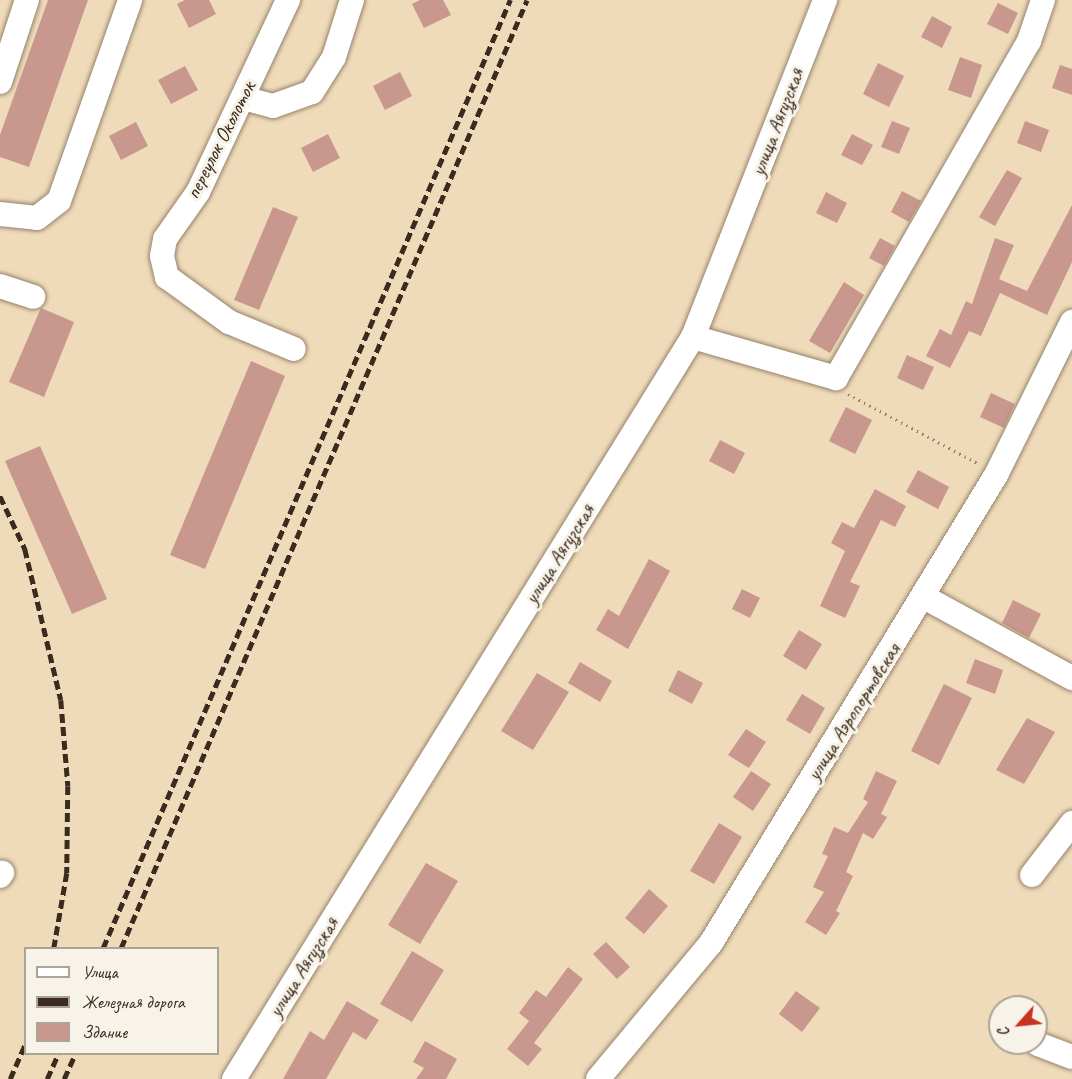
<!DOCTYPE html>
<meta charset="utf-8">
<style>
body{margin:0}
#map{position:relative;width:1072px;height:1079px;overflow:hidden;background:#efdbb9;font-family:Caveat,sans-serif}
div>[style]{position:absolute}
.building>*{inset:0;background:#c8978e}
.path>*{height:3px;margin-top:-1.5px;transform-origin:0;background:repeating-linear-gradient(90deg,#95826c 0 1.5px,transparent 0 6px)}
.roads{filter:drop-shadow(0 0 2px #95826c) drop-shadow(0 0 2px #95826c)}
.minor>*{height:24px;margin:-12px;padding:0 12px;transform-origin:12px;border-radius:12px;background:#fff}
.rail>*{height:4.5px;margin-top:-2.25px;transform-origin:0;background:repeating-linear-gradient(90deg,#3b2a1e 0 9px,transparent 0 13.5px)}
span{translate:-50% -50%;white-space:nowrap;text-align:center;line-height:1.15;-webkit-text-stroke:6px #f7f3e8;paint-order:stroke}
.street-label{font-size:21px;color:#3b2a1e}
.legend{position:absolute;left:24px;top:947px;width:195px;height:108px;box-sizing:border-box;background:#f7f3e8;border:2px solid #aca397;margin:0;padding:8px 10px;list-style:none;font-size:18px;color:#3b2a1e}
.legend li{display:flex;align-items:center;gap:12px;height:30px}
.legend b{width:30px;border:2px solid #aca397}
.north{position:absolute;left:988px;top:995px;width:60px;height:60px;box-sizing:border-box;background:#f7f3e8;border:2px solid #aca397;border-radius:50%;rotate:243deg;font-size:16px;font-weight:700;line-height:24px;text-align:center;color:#3b2a1e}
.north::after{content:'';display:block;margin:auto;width:21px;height:27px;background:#c8321e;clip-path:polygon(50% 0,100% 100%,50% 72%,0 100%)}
</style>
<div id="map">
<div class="building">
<div style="clip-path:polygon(48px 0,88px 0,29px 167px,0 157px,0 135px)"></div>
<div style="clip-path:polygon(185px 0,209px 0,216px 14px,189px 28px,177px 4px)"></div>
<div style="clip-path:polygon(420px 0,443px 0,451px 15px,424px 28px,412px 4px)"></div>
<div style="clip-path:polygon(998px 3px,1018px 13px,1008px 34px,987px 24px)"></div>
<div style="clip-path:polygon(932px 16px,952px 27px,942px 48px,921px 37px)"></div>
<div style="clip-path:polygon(960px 57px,982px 65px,971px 98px,948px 90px)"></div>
<div style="clip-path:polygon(878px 63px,904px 76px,889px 107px,863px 94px)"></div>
<div style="clip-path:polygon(1060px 65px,1072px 69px,1072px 95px,1052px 88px)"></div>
<div style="clip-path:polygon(185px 66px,198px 90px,171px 104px,158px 80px)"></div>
<div style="clip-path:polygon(400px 72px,412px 96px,385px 110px,373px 86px)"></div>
<div style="clip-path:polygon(892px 121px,910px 128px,899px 154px,881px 147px)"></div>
<div style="clip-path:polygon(1025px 121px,1049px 130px,1041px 152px,1017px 143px)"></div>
<div style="clip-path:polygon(136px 122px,148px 146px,121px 160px,109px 136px)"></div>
<div style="clip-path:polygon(328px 134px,340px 158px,313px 172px,301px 148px)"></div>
<div style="clip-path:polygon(852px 134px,873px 145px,862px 165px,841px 155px)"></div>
<div style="clip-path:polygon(1007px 170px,1022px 178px,995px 226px,979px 217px)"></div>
<div style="clip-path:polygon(902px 191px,921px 201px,909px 222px,891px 212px)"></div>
<div style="clip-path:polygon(826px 192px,847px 203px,837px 223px,816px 213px)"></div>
<div style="clip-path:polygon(1072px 205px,1072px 262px,1047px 315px,1000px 293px,981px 336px,969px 331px,950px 368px,926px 356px,940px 329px,951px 335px,966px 301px,972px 304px,995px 238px,1014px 245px,999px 279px,1027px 291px)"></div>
<div style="clip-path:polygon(273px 207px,298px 217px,259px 310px,234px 300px)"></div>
<div style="clip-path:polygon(880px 238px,895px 246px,884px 266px,869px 258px)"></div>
<div style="clip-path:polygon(844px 282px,864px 295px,830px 353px,809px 341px)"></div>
<div style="clip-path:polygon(41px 308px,74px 322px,44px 397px,9px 382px)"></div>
<div style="clip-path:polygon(907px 355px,934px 367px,923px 390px,897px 378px)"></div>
<div style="clip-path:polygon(251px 361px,285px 376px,205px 569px,170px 555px)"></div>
<div style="clip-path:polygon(991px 393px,1015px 404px,1004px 428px,980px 417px)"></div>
<div style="clip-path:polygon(846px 407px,872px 420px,855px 454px,829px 441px)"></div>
<div style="clip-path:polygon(720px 440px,745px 453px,734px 474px,709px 461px)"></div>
<div style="clip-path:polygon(40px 446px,107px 599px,72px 614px,5px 461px)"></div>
<div style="clip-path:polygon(918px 470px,949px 487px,938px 509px,906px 492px)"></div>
<div style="clip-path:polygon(875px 489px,906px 506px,895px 527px,881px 520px,850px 582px,860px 586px,845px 618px,820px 606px,845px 551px,831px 543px,842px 522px,854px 528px)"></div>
<div style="clip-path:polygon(649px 559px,670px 571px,628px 649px,596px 630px,608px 609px,619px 616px)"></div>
<div style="clip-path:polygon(742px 589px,760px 598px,750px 618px,732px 609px)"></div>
<div style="clip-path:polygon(1013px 600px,1041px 614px,1029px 638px,1002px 623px)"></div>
<div style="clip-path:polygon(799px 630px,822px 644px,806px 670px,783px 656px)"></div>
<div style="clip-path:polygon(975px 659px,1003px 670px,995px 694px,966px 683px)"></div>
<div style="clip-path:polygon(580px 662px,612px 681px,600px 702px,568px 683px)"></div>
<div style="clip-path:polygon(678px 670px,703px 683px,692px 704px,668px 691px)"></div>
<div style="clip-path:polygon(537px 673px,569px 692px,533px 750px,501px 731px)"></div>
<div style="clip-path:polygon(944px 684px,972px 698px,939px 765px,911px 751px)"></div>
<div style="clip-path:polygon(802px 694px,825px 708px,810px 734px,786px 720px)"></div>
<div style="clip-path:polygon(1027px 718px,1055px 732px,1024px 784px,996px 770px)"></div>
<div style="clip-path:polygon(746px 729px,766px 742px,749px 768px,728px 755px)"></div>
<div style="clip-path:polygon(751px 771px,771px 784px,753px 811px,733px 797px)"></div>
<div style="clip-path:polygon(876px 771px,897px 781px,881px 814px,887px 817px,873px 839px,863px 833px,846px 872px,853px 876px,836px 911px,840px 913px,826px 935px,805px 922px,824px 892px,813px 887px,828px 856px,822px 854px,834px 827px,848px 833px,868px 802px,863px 799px)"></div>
<div style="clip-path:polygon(719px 823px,742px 837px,714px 884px,690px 871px)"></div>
<div style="clip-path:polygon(426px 863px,458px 881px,420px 944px,388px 925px)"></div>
<div style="clip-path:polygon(649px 889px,668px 906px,644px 934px,625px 918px)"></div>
<div style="clip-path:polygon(606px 942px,630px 967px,617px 979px,593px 954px)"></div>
<div style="clip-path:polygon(412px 951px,444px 970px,412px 1022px,380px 1004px)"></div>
<div style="clip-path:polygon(568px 967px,583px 979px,534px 1043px,542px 1049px,528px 1066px,507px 1049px,529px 1021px,519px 1013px,536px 990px,546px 997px)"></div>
<div style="clip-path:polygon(796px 991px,820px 1008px,802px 1032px,779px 1014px)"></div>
<div style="clip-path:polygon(347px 1001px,379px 1020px,366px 1040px,353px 1032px,326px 1079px,283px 1079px,310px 1031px,324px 1040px)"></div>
<div style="clip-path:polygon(425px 1041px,457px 1059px,446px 1079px,416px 1079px,424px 1068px,413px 1062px)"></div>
</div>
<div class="path">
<div style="left:848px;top:394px;width:149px;rotate:28.1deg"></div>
</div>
<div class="roads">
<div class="minor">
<div style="left:288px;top:0;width:212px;rotate:115.1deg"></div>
<div style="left:198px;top:192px;width:57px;rotate:125.1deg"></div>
<div style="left:165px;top:239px;width:17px;rotate:100deg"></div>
<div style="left:162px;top:256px;width:22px;rotate:77deg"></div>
<div style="left:167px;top:277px;width:77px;rotate:36deg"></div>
<div style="left:229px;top:322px;width:70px;rotate:22.6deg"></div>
<div style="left:0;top:82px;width:86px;rotate:-71.8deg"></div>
<div style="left:243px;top:98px;width:31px;rotate:15deg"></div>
<div style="left:273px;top:106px;width:41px;rotate:-19.7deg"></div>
<div style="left:312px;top:92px;width:41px;rotate:-57.8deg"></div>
<div style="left:334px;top:57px;width:60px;rotate:-72.5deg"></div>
<div style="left:0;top:214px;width:37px;rotate:6deg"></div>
<div style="left:37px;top:218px;width:28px;rotate:-38deg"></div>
<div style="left:59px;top:201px;width:213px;rotate:-70.5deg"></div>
<div style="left:0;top:286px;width:35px;rotate:18deg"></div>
<div style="left:693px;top:337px;width:149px;rotate:16deg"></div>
<div style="left:836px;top:378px;width:388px;rotate:-60.2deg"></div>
<div style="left:1029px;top:41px;width:43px;rotate:-71.1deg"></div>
<div style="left:924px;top:597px;width:169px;rotate:28.7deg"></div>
<div style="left:1032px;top:875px;width:66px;rotate:-52.4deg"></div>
<div style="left:0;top:876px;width:4px;rotate:-56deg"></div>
<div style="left:1038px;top:1044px;width:36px;rotate:21deg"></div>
<div style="left:234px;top:1079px;width:872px;rotate:-58.26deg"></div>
<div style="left:693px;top:337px;width:362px;rotate:-68.6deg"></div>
<div style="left:598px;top:1079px;width:177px;rotate:-50.3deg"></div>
<div style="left:711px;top:943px;width:548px;rotate:-58.66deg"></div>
<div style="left:996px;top:475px;width:171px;rotate:-63.6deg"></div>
</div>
</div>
<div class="rail">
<div style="left:0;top:496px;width:59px;rotate:64.7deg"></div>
<div style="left:25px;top:549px;width:155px;rotate:76.6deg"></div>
<div style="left:61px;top:700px;width:86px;rotate:85.3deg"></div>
<div style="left:68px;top:786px;width:87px;rotate:90.7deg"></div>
<div style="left:67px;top:873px;width:76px;rotate:99.8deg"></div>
<div style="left:103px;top:948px;width:1032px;rotate:-66.76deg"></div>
<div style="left:121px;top:948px;width:1031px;rotate:-66.82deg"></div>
<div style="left:10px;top:1079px;width:40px;rotate:-66.6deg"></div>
<div style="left:47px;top:1079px;width:27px;rotate:-66deg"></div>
<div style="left:64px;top:1079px;width:27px;rotate:-66deg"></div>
</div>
<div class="street-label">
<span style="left:777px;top:122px;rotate:-69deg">улица Аягузская</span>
<span style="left:220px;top:140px;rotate:-63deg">переулок Околоток</span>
<span style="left:559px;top:554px;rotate:-58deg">улица Аягузская</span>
<span style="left:853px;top:712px;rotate:-58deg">улица Аэропортовская</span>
<span style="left:303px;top:967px;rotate:-58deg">улица Аягузская</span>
</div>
<ul class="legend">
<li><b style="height:8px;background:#fff"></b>Улица</li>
<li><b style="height:8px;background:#3b2a1e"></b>Железная дорога</li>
<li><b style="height:16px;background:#c8978e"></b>Здание</li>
</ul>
<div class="north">С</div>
</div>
